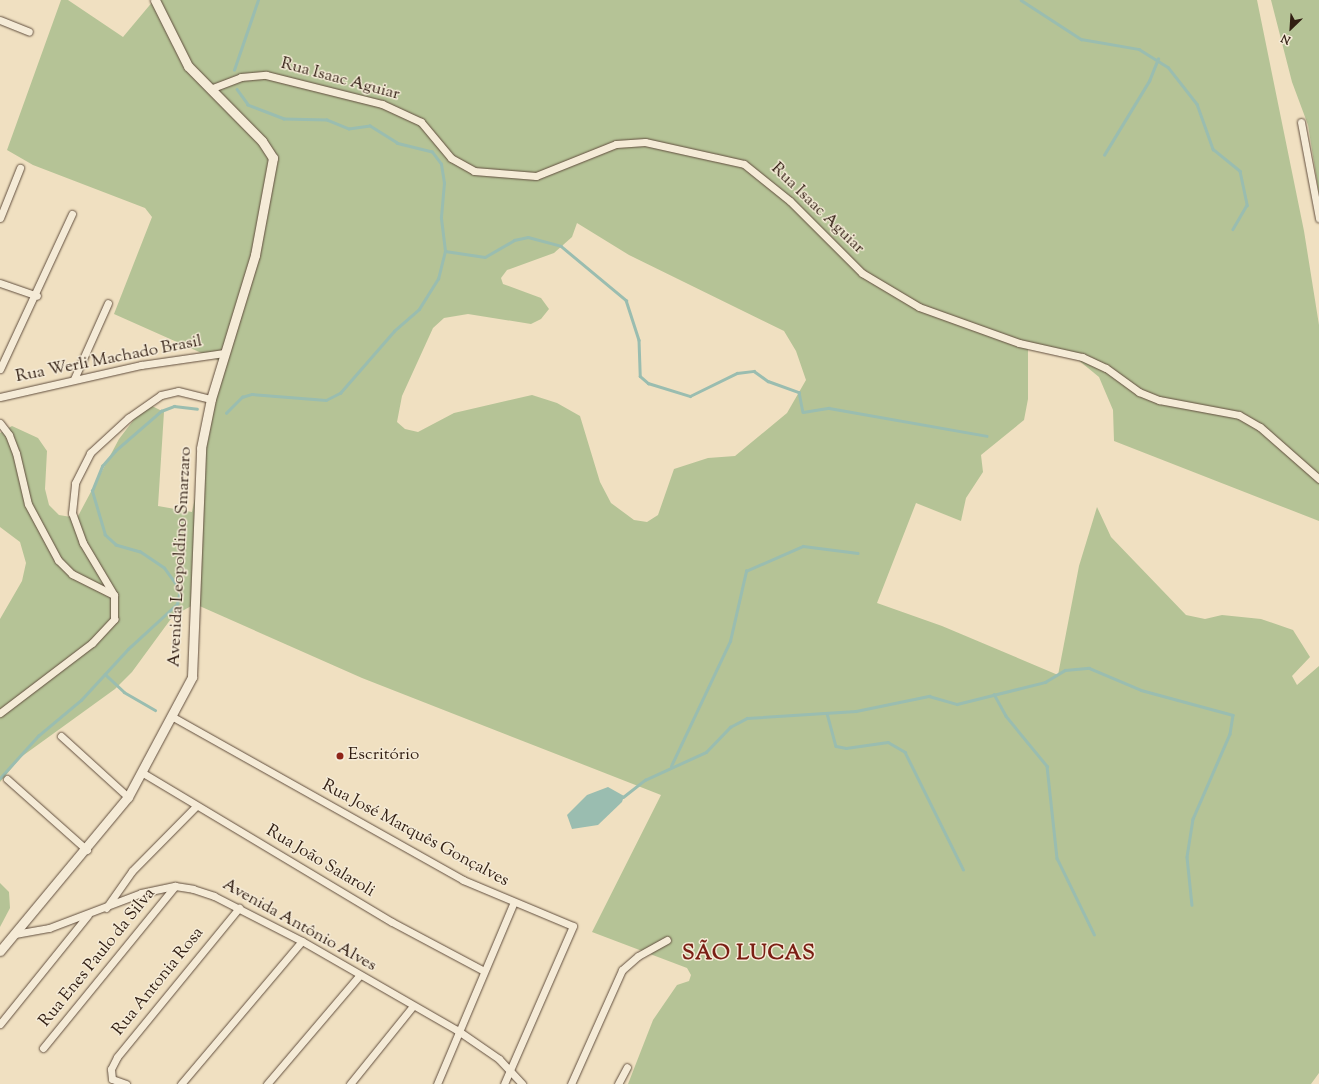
<!DOCTYPE html>
<meta charset="utf-8">
<style>
body{margin:0}
#map{position:relative;width:1319px;height:1084px;overflow:hidden;background:#f0e0c1;font-family:"Sorts Mill Goudy",serif}
div>[style]{position:absolute}
.green>*{inset:0;background:#b5c396}
.water>*{inset:0;background:#9abdb0}
.stream>*{height:2.5px;margin:-1.25px;padding:0 1.25px;transform-origin:1.25px;border-radius:1.25px;background:#9abdb0}
.roads{filter:drop-shadow(0 0 1px #614e3e) drop-shadow(0 0 1px #614e3e)}
.minor>*{height:7px;margin:-3.5px;padding:0 3.5px;transform-origin:3.5px;border-radius:3.5px;background:#f5ebd7}
.tertiary>*{height:9px;margin:-4.5px;padding:0 4.5px;transform-origin:4.5px;border-radius:4.5px;background:#f5ebd7}
.dots>*{width:11px;height:11px;translate:-50% -50%;box-sizing:border-box;border:2px solid #f5ebd7;border-radius:50%}
span{translate:-50% -50%;white-space:nowrap;text-align:center;line-height:1.15;-webkit-text-stroke:3px #f5ebd7;paint-order:stroke}
.street-label{font-size:17px;color:#311e12}
.poi-label{font-size:17px;color:#311e12}
.left{translate:0 -50%;text-align:left}
.district-label{font-size:21px;color:#7a1f14;font-weight:700;letter-spacing:1px}
.north{position:absolute;left:1271px;top:8px;width:40px;height:40px;-webkit-text-stroke:3px #f5ebd7;paint-order:stroke;rotate:205deg;font-size:11px;font-weight:700;line-height:16px;text-align:center;color:#311e12}
.north::after{content:'';display:block;margin:auto;width:14px;height:18px;background:#311e12;clip-path:polygon(50% 0,100% 100%,50% 72%,0 100%)}
</style>
<div id="map">
<div class="green">
<div style="clip-path:polygon(evenodd,61px 0,68px 0,123px 37px,154px 0,1257px 0,1304px 231px,1319px 325px,1319px 521px,1114px 441px,1113px 410px,1099px 377px,1077px 359px,1028px 347px,1028px 399px,1024px 420px,981px 455px,983px 472px,966px 498px,961px 521px,916px 503px,877px 603px,942px 626px,1058px 675px,1079px 566px,1097px 507px,1111px 537px,1186px 615px,1205px 619px,1222px 615px,1261px 619px,1293px 630px,1310px 657px,1292px 676px,1297px 685px,1319px 666px,1319px 1073px,1311px 1084px,628px 1084px,653px 1020px,677px 985px,689px 981px,691px 975px,687px 968px,592px 932px,661px 795px,362px 678px,195px 604px,173px 616px,132px 672px,115px 689px,21px 757px,0 782px,0 619px,22px 581px,26px 563px,20px 542px,0 527px,0 433px,12px 426px,38px 438px,47px 451px,45px 489px,49px 505px,59px 515px,77px 518px,119px 439px,142px 409px,150px 405px,164px 412px,158px 506px,192px 512px,224px 363px,114px 314px,152px 217px,145px 208px,33px 165px,7px 150px,61px 0,577px 223px,629px 255px,784px 331px,796px 351px,806px 380px,787px 413px,735px 456px,708px 458px,674px 469px,658px 515px,647px 522px,634px 520px,611px 503px,600px 482px,580px 416px,557px 403px,532px 395px,454px 413px,418px 432px,405px 429px,397px 422px,402px 396px,433px 328px,444px 318px,468px 314px,531px 324px,541px 319px,549px 309px,541px 298px,503px 284px,501px 278px,507px 270px,554px 253px,572px 237px,577px 223px)"></div>
<div style="clip-path:polygon(1271px 0,1319px 0,1319px 194px,1308px 125px,1292px 82px)"></div>
<div style="clip-path:polygon(0 883px,9px 892px,10px 908px,0 927px)"></div>
</div>
<div class="water">
<div style="clip-path:polygon(608px 787px,624px 796px,622px 802px,598px 825px,572px 829px,567px 815px,587px 795px)"></div>
</div>
<div class="stream">
<div style="left:1021px;top:0;width:72px;rotate:33deg"></div>
<div style="left:1081px;top:39px;width:59px;rotate:9.8deg"></div>
<div style="left:1139px;top:49px;width:34px;rotate:32deg"></div>
<div style="left:1168px;top:67px;width:47px;rotate:51.9deg"></div>
<div style="left:1197px;top:104px;width:48px;rotate:70.4deg"></div>
<div style="left:1213px;top:149px;width:35px;rotate:39deg"></div>
<div style="left:1240px;top:171px;width:35px;rotate:78deg"></div>
<div style="left:1247px;top:205px;width:28px;rotate:120deg"></div>
<div style="left:234px;top:70px;width:74px;rotate:-71.1deg"></div>
<div style="left:1104px;top:155px;width:87px;rotate:-58.7deg"></div>
<div style="left:1149px;top:81px;width:24px;rotate:-68deg"></div>
<div style="left:445px;top:251px;width:40px;rotate:8.5deg"></div>
<div style="left:485px;top:257px;width:34px;rotate:-30deg"></div>
<div style="left:514px;top:240px;width:14px;rotate:-12deg"></div>
<div style="left:528px;top:237px;width:34px;rotate:15deg"></div>
<div style="left:561px;top:246px;width:85px;rotate:39.7deg"></div>
<div style="left:626px;top:300px;width:42px;rotate:72deg"></div>
<div style="left:639px;top:340px;width:36px;rotate:88deg"></div>
<div style="left:640px;top:376px;width:11px;rotate:41deg"></div>
<div style="left:648px;top:383px;width:44px;rotate:17.2deg"></div>
<div style="left:690px;top:396px;width:52px;rotate:-26.1deg"></div>
<div style="left:737px;top:373px;width:17px;rotate:-7deg"></div>
<div style="left:754px;top:371px;width:17px;rotate:36deg"></div>
<div style="left:768px;top:381px;width:33px;rotate:20deg"></div>
<div style="left:799px;top:392px;width:20px;rotate:79deg"></div>
<div style="left:803px;top:412px;width:26px;rotate:-9deg"></div>
<div style="left:829px;top:408px;width:160px;rotate:10deg"></div>
<div style="left:226px;top:413px;width:23px;rotate:-45deg"></div>
<div style="left:242px;top:397px;width:10px;rotate:-17deg"></div>
<div style="left:252px;top:394px;width:74px;rotate:4.6deg"></div>
<div style="left:326px;top:400px;width:16px;rotate:-27deg"></div>
<div style="left:340px;top:393px;width:82px;rotate:-48.9deg"></div>
<div style="left:394px;top:331px;width:33px;rotate:-41deg"></div>
<div style="left:419px;top:309px;width:36px;rotate:-58deg"></div>
<div style="left:438px;top:279px;width:29px;rotate:-76deg"></div>
<div style="left:445px;top:251px;width:34px;rotate:-97deg"></div>
<div style="left:441px;top:217px;width:34px;rotate:-85deg"></div>
<div style="left:444px;top:183px;width:19px;rotate:-99deg"></div>
<div style="left:441px;top:164px;width:15px;rotate:-127deg"></div>
<div style="left:432px;top:152px;width:36px;rotate:-166deg"></div>
<div style="left:397px;top:143px;width:32px;rotate:-148deg"></div>
<div style="left:370px;top:126px;width:21px;rotate:172deg"></div>
<div style="left:349px;top:129px;width:24px;rotate:-158deg"></div>
<div style="left:327px;top:120px;width:43px;rotate:-178.7deg"></div>
<div style="left:284px;top:119px;width:39px;rotate:-159deg"></div>
<div style="left:248px;top:105px;width:19px;rotate:-126deg"></div>
<div style="left:105px;top:674px;width:26px;rotate:43deg"></div>
<div style="left:124px;top:692px;width:36px;rotate:30deg"></div>
<div style="left:994px;top:694px;width:25px;rotate:61deg"></div>
<div style="left:1006px;top:716px;width:65px;rotate:50.6deg"></div>
<div style="left:1047px;top:766px;width:93px;rotate:83.8deg"></div>
<div style="left:1057px;top:858px;width:85px;rotate:64deg"></div>
<div style="left:827px;top:713px;width:34px;rotate:75deg"></div>
<div style="left:836px;top:746px;width:10px;rotate:11deg"></div>
<div style="left:846px;top:748px;width:42px;rotate:-8.1deg"></div>
<div style="left:888px;top:742px;width:20px;rotate:30deg"></div>
<div style="left:905px;top:752px;width:131px;rotate:63.6deg"></div>
<div style="left:671px;top:766px;width:138px;rotate:-64.7deg"></div>
<div style="left:730px;top:641px;width:72px;rotate:-77.1deg"></div>
<div style="left:746px;top:571px;width:62px;rotate:-23.7deg"></div>
<div style="left:803px;top:546px;width:55px;rotate:7.3deg"></div>
<div style="left:0;top:778px;width:57px;rotate:-47.9deg"></div>
<div style="left:38px;top:736px;width:56px;rotate:-39.9deg"></div>
<div style="left:81px;top:700px;width:69px;rotate:-47.3deg"></div>
<div style="left:128px;top:649px;width:67px;rotate:-42.6deg"></div>
<div style="left:177px;top:604px;width:14px;rotate:-78deg"></div>
<div style="left:180px;top:590px;width:27px;rotate:-126deg"></div>
<div style="left:164px;top:568px;width:29px;rotate:-146deg"></div>
<div style="left:140px;top:552px;width:25px;rotate:-164deg"></div>
<div style="left:116px;top:545px;width:15px;rotate:-138deg"></div>
<div style="left:105px;top:535px;width:46px;rotate:-106.5deg"></div>
<div style="left:92px;top:491px;width:27px;rotate:-68deg"></div>
<div style="left:102px;top:466px;width:20px;rotate:-49deg"></div>
<div style="left:115px;top:451px;width:61px;rotate:-41deg"></div>
<div style="left:161px;top:411px;width:14px;rotate:-21deg"></div>
<div style="left:174px;top:406px;width:23px;rotate:7deg"></div>
<div style="left:623px;top:797px;width:28px;rotate:-38deg"></div>
<div style="left:645px;top:780px;width:67px;rotate:-24.7deg"></div>
<div style="left:706px;top:752px;width:35px;rotate:-46deg"></div>
<div style="left:730px;top:727px;width:19px;rotate:-28deg"></div>
<div style="left:747px;top:718px;width:109px;rotate:-3.7deg"></div>
<div style="left:856px;top:711px;width:75px;rotate:-11.6deg"></div>
<div style="left:929px;top:696px;width:29px;rotate:16deg"></div>
<div style="left:957px;top:704px;width:91px;rotate:-14deg"></div>
<div style="left:1045px;top:682px;width:23px;rotate:-31deg"></div>
<div style="left:1065px;top:670px;width:24px;rotate:-5deg"></div>
<div style="left:1089px;top:668px;width:56px;rotate:22.9deg"></div>
<div style="left:1141px;top:690px;width:95px;rotate:15.2deg"></div>
<div style="left:1233px;top:715px;width:19px;rotate:99deg"></div>
<div style="left:1230px;top:734px;width:93px;rotate:113.5deg"></div>
<div style="left:1193px;top:819px;width:38px;rotate:99deg"></div>
<div style="left:1187px;top:857px;width:48px;rotate:84.1deg"></div>
</div>
<div class="roads">
<div class="minor">
<div style="left:0;top:20px;width:31px;rotate:22deg"></div>
<div style="left:210px;top:89px;width:33px;rotate:-21deg"></div>
<div style="left:241px;top:77px;width:25px;rotate:-5deg"></div>
<div style="left:266px;top:75px;width:120px;rotate:14deg"></div>
<div style="left:382px;top:104px;width:43px;rotate:24.8deg"></div>
<div style="left:421px;top:122px;width:47px;rotate:50.2deg"></div>
<div style="left:451px;top:158px;width:26px;rotate:29deg"></div>
<div style="left:474px;top:171px;width:62px;rotate:4.6deg"></div>
<div style="left:536px;top:176px;width:86px;rotate:-21.8deg"></div>
<div style="left:616px;top:144px;width:29px;rotate:-4deg"></div>
<div style="left:645px;top:142px;width:101px;rotate:12.5deg"></div>
<div style="left:744px;top:164px;width:59px;rotate:38.8deg"></div>
<div style="left:790px;top:201px;width:102px;rotate:45deg"></div>
<div style="left:862px;top:273px;width:66px;rotate:30.8deg"></div>
<div style="left:919px;top:307px;width:106px;rotate:19.8deg"></div>
<div style="left:1019px;top:343px;width:65px;rotate:12.5deg"></div>
<div style="left:1082px;top:357px;width:26px;rotate:25deg"></div>
<div style="left:1106px;top:368px;width:41px;rotate:36deg"></div>
<div style="left:1139px;top:392px;width:22px;rotate:22deg"></div>
<div style="left:1159px;top:400px;width:81px;rotate:10.6deg"></div>
<div style="left:1239px;top:415px;width:24px;rotate:30deg"></div>
<div style="left:1260px;top:427px;width:79px;rotate:41.4deg"></div>
<div style="left:1301px;top:122px;width:98px;rotate:79.4deg"></div>
<div style="left:0;top:218px;width:54px;rotate:-68.2deg"></div>
<div style="left:0;top:283px;width:39px;rotate:19deg"></div>
<div style="left:0;top:369px;width:171px;rotate:-65.1deg"></div>
<div style="left:74px;top:379px;width:83px;rotate:-65.9deg"></div>
<div style="left:0;top:397px;width:145px;rotate:-12.8deg"></div>
<div style="left:141px;top:365px;width:84px;rotate:-8.2deg"></div>
<div style="left:0;top:423px;width:15px;rotate:53deg"></div>
<div style="left:9px;top:435px;width:19px;rotate:69deg"></div>
<div style="left:16px;top:453px;width:52px;rotate:76.8deg"></div>
<div style="left:28px;top:504px;width:64px;rotate:61.8deg"></div>
<div style="left:58px;top:560px;width:20px;rotate:45deg"></div>
<div style="left:72px;top:574px;width:47px;rotate:26.6deg"></div>
<div style="left:0;top:713px;width:116px;rotate:-37.3deg"></div>
<div style="left:92px;top:643px;width:33px;rotate:-47deg"></div>
<div style="left:114px;top:619px;width:24px;rotate:-90deg"></div>
<div style="left:114px;top:595px;width:61px;rotate:-120.8deg"></div>
<div style="left:83px;top:543px;width:32px;rotate:-110deg"></div>
<div style="left:72px;top:513px;width:30px;rotate:-84deg"></div>
<div style="left:75px;top:483px;width:34px;rotate:-63deg"></div>
<div style="left:90px;top:453px;width:52px;rotate:-42.6deg"></div>
<div style="left:128px;top:418px;width:40px;rotate:-34.9deg"></div>
<div style="left:161px;top:395px;width:17px;rotate:-13deg"></div>
<div style="left:178px;top:391px;width:34px;rotate:14deg"></div>
<div style="left:173px;top:717px;width:333px;rotate:29.3deg"></div>
<div style="left:463px;top:880px;width:119px;rotate:22.7deg"></div>
<div style="left:573px;top:926px;width:172px;rotate:113.6deg"></div>
<div style="left:61px;top:736px;width:91px;rotate:42.3deg"></div>
<div style="left:143px;top:773px;width:290px;rotate:30.9deg"></div>
<div style="left:392px;top:922px;width:104px;rotate:28deg"></div>
<div style="left:7px;top:779px;width:107px;rotate:41.6deg"></div>
<div style="left:106px;top:908px;width:45px;rotate:-54.9deg"></div>
<div style="left:132px;top:871px;width:91px;rotate:-45.4deg"></div>
<div style="left:15px;top:934px;width:35px;rotate:-10deg"></div>
<div style="left:49px;top:928px;width:98px;rotate:-20.8deg"></div>
<div style="left:141px;top:893px;width:35px;rotate:-12deg"></div>
<div style="left:175px;top:886px;width:18px;rotate:9deg"></div>
<div style="left:193px;top:889px;width:22px;rotate:18deg"></div>
<div style="left:214px;top:896px;width:99px;rotate:27.1deg"></div>
<div style="left:302px;top:941px;width:179px;rotate:29.9deg"></div>
<div style="left:457px;top:1030px;width:51px;rotate:34.6deg"></div>
<div style="left:499px;top:1059px;width:34px;rotate:47deg"></div>
<div style="left:0;top:1024px;width:140px;rotate:-51.1deg"></div>
<div style="left:43px;top:1048px;width:209px;rotate:-50.8deg"></div>
<div style="left:112px;top:1079px;width:10px;rotate:-96deg"></div>
<div style="left:111px;top:1069px;width:13px;rotate:-63deg"></div>
<div style="left:117px;top:1057px;width:193px;rotate:-50.7deg"></div>
<div style="left:112px;top:1079px;width:15px;rotate:20deg"></div>
<div style="left:181px;top:1084px;width:187px;rotate:-49.8deg"></div>
<div style="left:267px;top:1084px;width:142px;rotate:-49.6deg"></div>
<div style="left:350px;top:1084px;width:100px;rotate:-51.1deg"></div>
<div style="left:437px;top:1084px;width:195px;rotate:-67.1deg"></div>
<div style="left:571px;top:1084px;width:125px;rotate:-65.9deg"></div>
<div style="left:622px;top:970px;width:21px;rotate:-41deg"></div>
<div style="left:638px;top:956px;width:33px;rotate:-29deg"></div>
<div style="left:618px;top:1084px;width:19px;rotate:-62deg"></div>
</div>
<div class="tertiary">
<div style="left:0;top:951px;width:200px;rotate:-50.3deg"></div>
<div style="left:128px;top:797px;width:136px;rotate:-61.9deg"></div>
<div style="left:192px;top:677px;width:229px;rotate:-87.7deg"></div>
<div style="left:201px;top:448px;width:50px;rotate:-78.5deg"></div>
<div style="left:211px;top:399px;width:151px;rotate:-73deg"></div>
<div style="left:255px;top:255px;width:99px;rotate:-79.5deg"></div>
<div style="left:273px;top:158px;width:20px;rotate:-123deg"></div>
<div style="left:262px;top:141px;width:105px;rotate:-134.6deg"></div>
<div style="left:188px;top:66px;width:74px;rotate:-116.6deg"></div>
</div>
</div>
<div class="dots">
<div style="left:340px;top:756px;background:#8f2418"></div>
</div>
<div class="street-label">
<span style="left:340px;top:80px;rotate:15deg">Rua Isaac Aguiar</span>
<span style="left:817px;top:209px;rotate:44deg">Rua Isaac Aguiar</span>
<span style="left:109px;top:360px;rotate:-11deg">Rua Werli Machado Brasil</span>
<span style="left:181px;top:557px;rotate:-87deg">Avenida Leopoldino Smarzaro</span>
<span style="left:415px;top:834px;rotate:28deg">Rua José Marquês Gonçalves</span>
<span style="left:320px;top:862px;rotate:31deg">Rua João Salaroli</span>
<span style="left:299px;top:926px;rotate:29deg">Avenida Antônio Alves</span>
<span style="left:98px;top:958px;rotate:-51deg">Rua Enes Paulo da Silva</span>
<span style="left:159px;top:982px;rotate:-51deg">Rua Antonia Rosa</span>
</div>
<div class="poi-label">
<span class="left" style="left:348px;top:756px">Escritório</span>
</div>
<div class="district-label">
<span style="left:749px;top:954px">SÃO LUCAS</span>
</div>
<div class="north">N</div>
</div>
